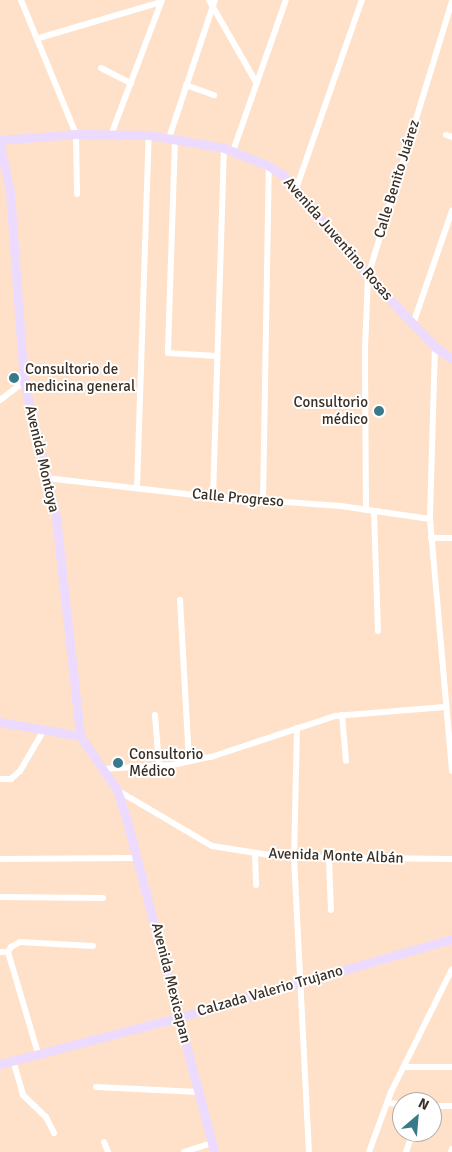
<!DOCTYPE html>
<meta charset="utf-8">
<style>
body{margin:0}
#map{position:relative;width:452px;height:1152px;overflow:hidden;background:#fee1c8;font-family:Signika,sans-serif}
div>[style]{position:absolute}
.street>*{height:6px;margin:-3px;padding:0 3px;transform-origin:3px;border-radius:3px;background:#fff}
.secondary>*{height:9px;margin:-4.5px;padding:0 4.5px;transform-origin:4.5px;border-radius:4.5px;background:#ecdbff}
.dots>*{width:14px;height:14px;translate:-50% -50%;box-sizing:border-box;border:2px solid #fff;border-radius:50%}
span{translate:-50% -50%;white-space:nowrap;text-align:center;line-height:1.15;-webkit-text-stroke:4px #fff;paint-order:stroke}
.street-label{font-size:15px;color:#3b3026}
.poi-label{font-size:15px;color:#3b3026}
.left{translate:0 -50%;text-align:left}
.right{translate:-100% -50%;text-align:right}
.north{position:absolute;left:392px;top:1092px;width:50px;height:50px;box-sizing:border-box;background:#fff;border:1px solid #b1aca8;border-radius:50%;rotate:27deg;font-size:14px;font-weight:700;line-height:20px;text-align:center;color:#3b3026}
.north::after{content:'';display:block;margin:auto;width:18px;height:22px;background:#38798c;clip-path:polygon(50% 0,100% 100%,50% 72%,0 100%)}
</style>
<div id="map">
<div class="street">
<div style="left:21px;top:0;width:145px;rotate:67.7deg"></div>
<div style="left:76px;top:134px;width:60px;rotate:89deg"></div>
<div style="left:209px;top:0;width:95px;rotate:60.2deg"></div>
<div style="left:39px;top:38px;width:127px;rotate:-16.4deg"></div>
<div style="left:101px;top:68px;width:34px;rotate:27deg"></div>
<div style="left:186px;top:85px;width:30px;rotate:20deg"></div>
<div style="left:111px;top:135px;width:144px;rotate:-69.3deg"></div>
<div style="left:446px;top:135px;width:6px;rotate:18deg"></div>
<div style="left:169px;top:138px;width:145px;rotate:-71.6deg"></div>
<div style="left:175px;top:139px;width:214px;rotate:91.9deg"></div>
<div style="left:168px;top:353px;width:48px;rotate:3.6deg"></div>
<div style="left:233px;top:151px;width:160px;rotate:-70.7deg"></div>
<div style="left:296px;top:189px;width:200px;rotate:-70.8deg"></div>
<div style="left:413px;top:324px;width:120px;rotate:-71deg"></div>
<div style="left:435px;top:347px;width:172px;rotate:91.7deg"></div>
<div style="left:430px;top:519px;width:253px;rotate:85deg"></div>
<div style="left:0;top:400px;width:30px;rotate:-37deg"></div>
<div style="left:46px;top:478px;width:168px;rotate:6.5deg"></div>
<div style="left:213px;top:497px;width:128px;rotate:4deg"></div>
<div style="left:341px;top:506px;width:90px;rotate:8.3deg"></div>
<div style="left:137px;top:488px;width:353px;rotate:-88.1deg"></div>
<div style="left:213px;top:497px;width:349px;rotate:-88.2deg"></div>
<div style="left:263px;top:500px;width:334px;rotate:-89deg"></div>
<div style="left:366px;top:510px;width:162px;rotate:-90.4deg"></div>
<div style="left:365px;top:348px;width:72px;rotate:-87.6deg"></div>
<div style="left:368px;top:276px;width:287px;rotate:-73deg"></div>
<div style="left:374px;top:511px;width:120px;rotate:88.1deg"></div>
<div style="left:431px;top:538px;width:21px"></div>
<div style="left:180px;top:600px;width:161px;rotate:86.8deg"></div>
<div style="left:155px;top:715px;width:50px;rotate:85.4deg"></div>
<div style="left:342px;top:715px;width:46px;rotate:85deg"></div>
<div style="left:297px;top:728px;width:129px;rotate:91.3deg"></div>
<div style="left:294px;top:857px;width:295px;rotate:87.1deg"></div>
<div style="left:101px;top:769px;width:71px;rotate:-3.2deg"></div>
<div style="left:172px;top:765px;width:40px;rotate:-12deg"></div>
<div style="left:211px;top:757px;width:131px;rotate:-18.3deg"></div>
<div style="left:335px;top:716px;width:110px;rotate:-4.7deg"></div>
<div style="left:0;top:779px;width:11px"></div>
<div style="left:11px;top:779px;width:12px;rotate:-42deg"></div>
<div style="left:20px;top:771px;width:48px;rotate:-59.7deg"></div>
<div style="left:117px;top:790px;width:110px;rotate:30.5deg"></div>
<div style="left:212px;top:846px;width:71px;rotate:8.9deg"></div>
<div style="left:282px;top:857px;width:170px;rotate:0.7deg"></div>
<div style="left:255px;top:853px;width:32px;rotate:88deg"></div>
<div style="left:0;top:859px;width:137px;rotate:-0.4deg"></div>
<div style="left:329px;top:859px;width:51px;rotate:87.8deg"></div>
<div style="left:0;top:897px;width:103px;rotate:0.6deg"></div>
<div style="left:0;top:952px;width:8px"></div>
<div style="left:8px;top:952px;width:105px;rotate:73.5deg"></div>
<div style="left:8px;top:952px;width:6px;rotate:-59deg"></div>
<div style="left:11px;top:947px;width:10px;rotate:-29deg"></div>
<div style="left:20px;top:942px;width:73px;rotate:3.1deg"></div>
<div style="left:13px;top:1060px;width:36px;rotate:74deg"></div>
<div style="left:23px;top:1095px;width:32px;rotate:44deg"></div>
<div style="left:46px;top:1117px;width:18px;rotate:63deg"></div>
<div style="left:404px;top:1067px;width:48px"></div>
<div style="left:96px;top:1087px;width:102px;rotate:2.8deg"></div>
<div style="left:387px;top:1103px;width:15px;rotate:4deg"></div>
<div style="left:432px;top:1106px;width:20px"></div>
<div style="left:104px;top:1142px;width:11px;rotate:68deg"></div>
<div style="left:184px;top:1152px;width:28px;rotate:-18deg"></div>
<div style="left:369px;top:1152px;width:64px;rotate:-69.9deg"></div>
<div style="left:391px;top:1092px;width:137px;rotate:-63.6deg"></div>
<div style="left:406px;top:1152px;width:21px;rotate:-71deg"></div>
<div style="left:451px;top:1152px;width:3px;rotate:-72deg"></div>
</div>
<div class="secondary">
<div style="left:0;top:140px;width:76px;rotate:-4.5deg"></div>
<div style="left:76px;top:134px;width:73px;rotate:0.8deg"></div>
<div style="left:149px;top:135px;width:76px;rotate:9.8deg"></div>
<div style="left:224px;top:148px;width:48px;rotate:21.8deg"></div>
<div style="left:269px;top:166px;width:17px;rotate:33deg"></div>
<div style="left:283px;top:175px;width:132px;rotate:49.9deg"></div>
<div style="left:368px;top:276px;width:98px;rotate:46.7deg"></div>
<div style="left:435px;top:347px;width:21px;rotate:35deg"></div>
<div style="left:0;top:145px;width:48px;rotate:78deg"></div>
<div style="left:10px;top:192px;width:191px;rotate:85.8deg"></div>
<div style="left:24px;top:382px;width:139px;rotate:76.7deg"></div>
<div style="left:56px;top:517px;width:220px;rotate:83.7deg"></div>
<div style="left:80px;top:736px;width:65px;rotate:55.6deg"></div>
<div style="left:117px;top:790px;width:25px;rotate:72deg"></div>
<div style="left:125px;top:814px;width:350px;rotate:75.2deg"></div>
<div style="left:0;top:722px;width:81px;rotate:9.9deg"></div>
<div style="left:0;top:1064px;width:179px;rotate:-14.6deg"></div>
<div style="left:173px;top:1019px;width:290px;rotate:-16deg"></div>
</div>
<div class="dots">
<div style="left:14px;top:378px;background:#38798c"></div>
<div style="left:379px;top:411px;background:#38798c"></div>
<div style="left:118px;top:763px;background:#38798c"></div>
</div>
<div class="street-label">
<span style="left:397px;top:179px;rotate:-73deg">Calle Benito Juárez</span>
<span style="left:338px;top:239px;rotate:49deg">Avenida Juventino Rosas</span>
<span style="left:42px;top:459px;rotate:77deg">Avenida Montoya</span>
<span style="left:238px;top:498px;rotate:5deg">Calle Progreso</span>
<span style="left:336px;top:856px;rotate:2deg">Avenida Monte Albán</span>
<span style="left:171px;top:983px;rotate:76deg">Avenida Mexicapan</span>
<span style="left:270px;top:991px;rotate:-16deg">Calzada Valerio Trujano</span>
</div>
<div class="poi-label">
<span class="left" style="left:25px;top:378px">Consultorio de<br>medicina general</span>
<span class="right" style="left:368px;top:411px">Consultorio<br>médico</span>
<span class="left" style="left:129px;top:763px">Consultorio<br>Médico</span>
</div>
<div class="north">N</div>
</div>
